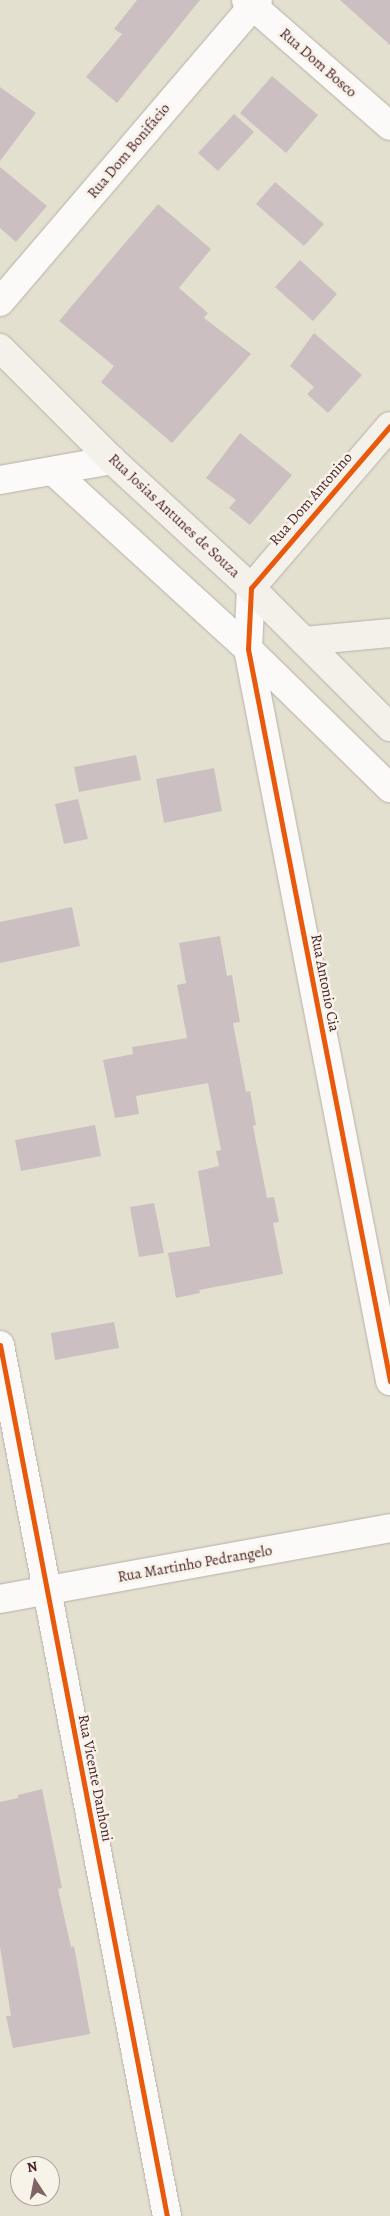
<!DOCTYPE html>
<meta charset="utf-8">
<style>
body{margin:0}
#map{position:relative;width:390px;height:2216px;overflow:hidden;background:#e4e0d0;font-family:Alegreya,serif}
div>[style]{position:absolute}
.building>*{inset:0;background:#cbbfc1}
.roads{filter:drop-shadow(0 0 1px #b6b0a7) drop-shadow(0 0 1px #b6b0a7)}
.street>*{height:28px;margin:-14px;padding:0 14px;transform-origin:14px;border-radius:14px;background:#fbfaf8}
.secondary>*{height:28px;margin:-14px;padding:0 14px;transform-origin:14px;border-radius:14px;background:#f4f0ea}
.cycleway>*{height:5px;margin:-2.5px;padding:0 2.5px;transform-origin:2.5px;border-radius:2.5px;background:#e8590c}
span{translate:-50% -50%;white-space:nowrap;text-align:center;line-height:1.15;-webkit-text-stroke:5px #f7f3e8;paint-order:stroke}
.street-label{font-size:15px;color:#4a1f2b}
.north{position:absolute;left:10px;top:2156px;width:50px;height:50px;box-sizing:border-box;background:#f7f3e8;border:1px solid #b29e9c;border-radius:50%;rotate:349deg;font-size:14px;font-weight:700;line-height:20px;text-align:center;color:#4a1f2b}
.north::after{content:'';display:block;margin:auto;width:18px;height:22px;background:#806365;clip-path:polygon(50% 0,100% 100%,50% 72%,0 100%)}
</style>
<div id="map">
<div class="building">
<div style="clip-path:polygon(137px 0,200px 0,117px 103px,86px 77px,122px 34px,114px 29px)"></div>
<div style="clip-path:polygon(340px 0,390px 0,390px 45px)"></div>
<div style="clip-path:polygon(272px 76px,318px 115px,286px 153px,240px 113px)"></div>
<div style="clip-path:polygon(0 87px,36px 113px,0 161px)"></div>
<div style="clip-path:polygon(234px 114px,254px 132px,218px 171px,198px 153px)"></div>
<div style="clip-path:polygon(0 167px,47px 206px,16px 242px,0 228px)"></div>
<div style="clip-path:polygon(275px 182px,324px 224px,304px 246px,256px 204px)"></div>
<div style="clip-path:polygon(158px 204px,211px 249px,179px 288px,208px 313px,204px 318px,251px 354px,172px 443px,101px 382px,114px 366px,59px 321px)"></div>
<div style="clip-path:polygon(300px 260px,337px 294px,313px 321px,275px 287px)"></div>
<div style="clip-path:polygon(314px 333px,362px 375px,328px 413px,307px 394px,314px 387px,290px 366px)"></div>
<div style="clip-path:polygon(240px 433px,292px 475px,250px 525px,229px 508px,236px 500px,206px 478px)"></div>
<div style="clip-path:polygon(136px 755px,141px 780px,79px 792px,74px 767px)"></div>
<div style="clip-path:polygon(214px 768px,222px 811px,164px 823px,156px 779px)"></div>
<div style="clip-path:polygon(78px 799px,88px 839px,64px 844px,55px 804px)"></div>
<div style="clip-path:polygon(72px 907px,80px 946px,0 963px,0 922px)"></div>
<div style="clip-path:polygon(220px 936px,227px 976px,232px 975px,240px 1022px,233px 1023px,246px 1092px,250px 1091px,256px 1125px,253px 1126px,267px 1198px,274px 1197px,279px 1222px,273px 1223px,283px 1274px,199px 1290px,200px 1293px,176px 1298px,168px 1253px,210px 1246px,198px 1171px,219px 1166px,216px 1151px,221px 1150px,208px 1083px,136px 1096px,139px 1114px,115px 1118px,103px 1060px,133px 1054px,132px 1047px,187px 1038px,177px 985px,186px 983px,179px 943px)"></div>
<div style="clip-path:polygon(95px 1125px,101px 1156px,21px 1171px,15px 1140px)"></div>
<div style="clip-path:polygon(154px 1203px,164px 1253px,139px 1257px,130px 1207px)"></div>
<div style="clip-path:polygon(114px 1322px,119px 1348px,55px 1360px,51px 1333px)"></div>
<div style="clip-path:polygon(42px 1789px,62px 1888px,58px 1889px,71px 1947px,74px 1946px,90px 2034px,13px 2048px,6px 2016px,11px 2016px,0 1947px,0 1802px,18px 1798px,18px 1795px)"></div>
</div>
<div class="roads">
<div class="street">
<div style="left:246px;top:0;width:191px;rotate:41.2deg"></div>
<div style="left:0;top:302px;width:397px;rotate:-49.5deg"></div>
<div style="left:53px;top:471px;width:264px;rotate:42.4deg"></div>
<div style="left:248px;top:649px;width:199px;rotate:44.4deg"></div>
<div style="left:0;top:480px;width:114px;rotate:-10.1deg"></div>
<div style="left:251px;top:588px;width:61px;rotate:92.8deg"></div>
<div style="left:248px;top:649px;width:746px;rotate:79.02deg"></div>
<div style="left:0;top:1345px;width:887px;rotate:79.15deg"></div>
<div style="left:0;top:1599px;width:396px;rotate:-10.3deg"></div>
</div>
<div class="secondary">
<div style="left:0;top:348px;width:158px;rotate:45deg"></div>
<div style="left:112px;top:460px;width:189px;rotate:42.6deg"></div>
<div style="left:251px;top:588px;width:197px;rotate:45deg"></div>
<div style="left:251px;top:588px;width:213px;rotate:-49.4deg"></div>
<div style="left:304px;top:641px;width:86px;rotate:-5.3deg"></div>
</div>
</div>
<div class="cycleway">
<div style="left:390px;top:426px;width:213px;rotate:130.6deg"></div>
<div style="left:251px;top:588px;width:61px;rotate:92.8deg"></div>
<div style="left:248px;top:649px;width:746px;rotate:79.02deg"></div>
<div style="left:0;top:1345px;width:887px;rotate:79.15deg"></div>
</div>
<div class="street-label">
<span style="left:318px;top:63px;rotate:41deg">Rua Dom Bosco</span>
<span style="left:129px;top:151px;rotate:-50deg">Rua Dom Bonifácio</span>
<span style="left:311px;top:499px;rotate:-49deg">Rua Dom Antonino</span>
<span style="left:174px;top:516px;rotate:43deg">Rua Josias Antunes de Souza</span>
<span style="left:325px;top:983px;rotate:79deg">Rua Antonio Cia</span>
<span style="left:195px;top:1564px;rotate:-10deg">Rua Martinho Pedrangelo</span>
<span style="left:95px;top:1778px;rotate:79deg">Rua Vicente Danhoni</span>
</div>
<div class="north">N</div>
</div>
